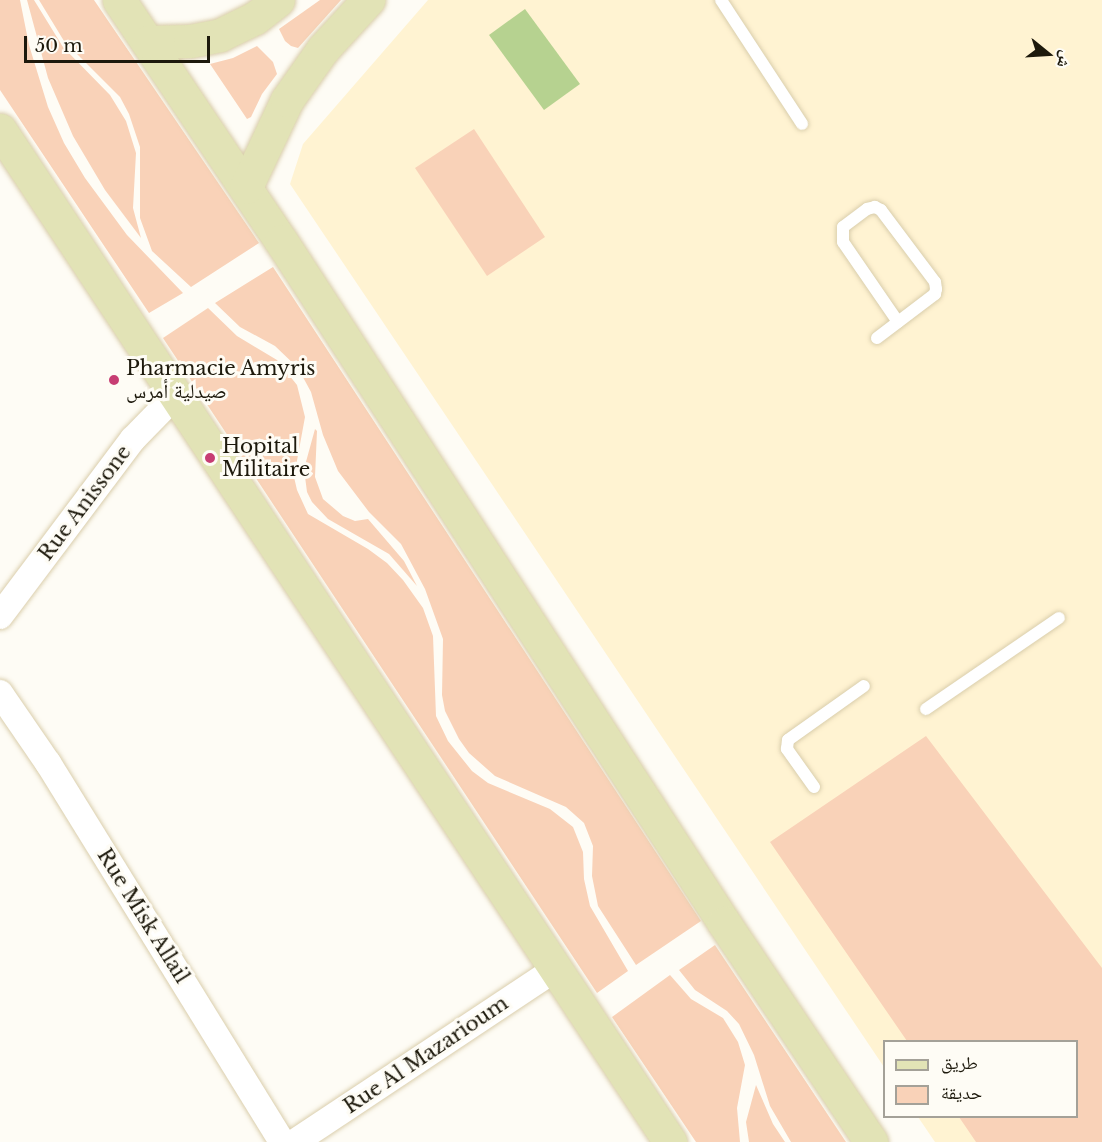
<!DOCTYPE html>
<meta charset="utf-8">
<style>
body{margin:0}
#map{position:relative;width:1102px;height:1142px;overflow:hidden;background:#fefcf5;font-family:"Libre Baskerville","Noto Naskh Arabic",serif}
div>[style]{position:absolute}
.built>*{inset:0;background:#fff3d2}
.green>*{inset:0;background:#f9d2b8}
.water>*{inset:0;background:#b6d290}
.roads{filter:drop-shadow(0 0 2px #daceac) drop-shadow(0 0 2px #daceac)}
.service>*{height:12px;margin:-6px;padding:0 6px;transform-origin:6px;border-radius:6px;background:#fff}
.minor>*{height:26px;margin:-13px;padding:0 13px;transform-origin:13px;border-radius:13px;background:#fff}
.primary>*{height:33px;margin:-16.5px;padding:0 16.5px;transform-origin:16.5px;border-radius:16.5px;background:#e2e3b6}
.dots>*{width:16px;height:16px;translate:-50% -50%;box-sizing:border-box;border:3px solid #fefcf5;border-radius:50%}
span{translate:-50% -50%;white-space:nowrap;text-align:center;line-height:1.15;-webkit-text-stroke:6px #fefcf5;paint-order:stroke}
.poi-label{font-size:20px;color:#1d190c}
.left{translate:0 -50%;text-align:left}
.street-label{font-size:20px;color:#1d190c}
.legend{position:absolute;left:883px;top:1040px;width:195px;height:78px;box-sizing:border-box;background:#fefcf5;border:2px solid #a4a198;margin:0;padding:8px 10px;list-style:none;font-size:18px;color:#1d190c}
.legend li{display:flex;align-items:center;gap:12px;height:30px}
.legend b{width:30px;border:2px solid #a4a198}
.north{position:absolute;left:1018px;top:24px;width:60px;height:60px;-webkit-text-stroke:4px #fefcf5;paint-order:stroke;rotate:108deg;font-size:16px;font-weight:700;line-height:24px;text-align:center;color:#1d190c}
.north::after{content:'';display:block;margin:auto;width:21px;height:27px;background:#1d190c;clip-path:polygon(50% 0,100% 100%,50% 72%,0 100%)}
.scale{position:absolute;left:24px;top:36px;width:186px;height:27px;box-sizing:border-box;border:3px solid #1d190c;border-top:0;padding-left:8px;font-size:18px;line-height:21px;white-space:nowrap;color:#1d190c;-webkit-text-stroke:4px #fefcf5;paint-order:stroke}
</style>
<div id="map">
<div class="built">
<div style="clip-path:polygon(428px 0,1102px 0,1102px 1142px,935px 1142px,918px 1117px,1076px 1116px,1076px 1042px,884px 1042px,884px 1067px,290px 184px,303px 144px)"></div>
</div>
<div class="green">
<div style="clip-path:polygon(0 0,20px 0,29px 45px,48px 107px,64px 143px,85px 178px,127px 235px,183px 293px,149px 313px,0 90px)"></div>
<div style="clip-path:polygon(27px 0,34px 0,63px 47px,110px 95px,126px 121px,136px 153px,133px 208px,141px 238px,105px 190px,73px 136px,48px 78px)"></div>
<div style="clip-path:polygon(39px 0,94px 0,259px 243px,191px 287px,152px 251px,140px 218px,140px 147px,129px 114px,120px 97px,64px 41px)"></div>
<div style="clip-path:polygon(320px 0,341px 0,298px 48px,291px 46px,285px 41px,279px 29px)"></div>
<div style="clip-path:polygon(257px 46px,273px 62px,277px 74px,262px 94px,251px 117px,247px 119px,210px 64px,233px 58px)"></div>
<div style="clip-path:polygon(474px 129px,545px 237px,487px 276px,415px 168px)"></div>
<div style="clip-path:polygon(273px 267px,701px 921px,636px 965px,598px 906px,592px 876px,593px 846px,584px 823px,566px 807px,495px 776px,469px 753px,459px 739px,445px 711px,442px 695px,443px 639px,425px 589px,401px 544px,369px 512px,338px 471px,323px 435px,311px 392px,298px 368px,275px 346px,240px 327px,215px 303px)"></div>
<div style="clip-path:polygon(208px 308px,237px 336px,277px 360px,297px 385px,305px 417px,294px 477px,297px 490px,308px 514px,368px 549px,387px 563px,403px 580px,423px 608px,433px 636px,436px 716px,448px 741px,472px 771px,488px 783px,550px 809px,573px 827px,583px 852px,584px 879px,590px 906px,628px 971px,597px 993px,163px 338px)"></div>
<div style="clip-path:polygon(315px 429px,317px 431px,315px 477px,323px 499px,343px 516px,355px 521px,368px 519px,404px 561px,417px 586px,389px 554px,328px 519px,312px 502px,307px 492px,304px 469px)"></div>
<div style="clip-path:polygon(926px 736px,1102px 968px,1102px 1142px,976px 1142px,959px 1117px,1076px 1116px,1076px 1042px,907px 1041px,770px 842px)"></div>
<div style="clip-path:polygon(715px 945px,846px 1142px,791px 1142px,770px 1106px,754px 1055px,739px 1024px,727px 1011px,695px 990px,679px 970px)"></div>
<div style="clip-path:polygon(670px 975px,691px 999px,723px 1018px,738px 1042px,745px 1065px,737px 1108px,740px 1142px,696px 1142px,612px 1017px)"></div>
<div style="clip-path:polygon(756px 1085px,773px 1124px,785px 1142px,749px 1142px,746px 1122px)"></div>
</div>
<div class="water">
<div style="clip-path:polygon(525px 9px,580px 84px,544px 110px,489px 35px)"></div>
</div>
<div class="roads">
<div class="service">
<div style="left:721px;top:0;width:148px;rotate:56.8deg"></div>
<div style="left:877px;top:338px;width:73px;rotate:-37.2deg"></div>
<div style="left:935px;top:294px;width:5px;rotate:-79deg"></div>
<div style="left:936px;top:289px;width:7px;rotate:-98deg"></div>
<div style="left:935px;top:282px;width:90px;rotate:-126.9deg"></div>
<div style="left:881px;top:210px;width:7px;rotate:-153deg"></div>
<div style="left:875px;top:207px;width:8px;rotate:166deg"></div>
<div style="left:867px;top:209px;width:30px;rotate:143deg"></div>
<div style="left:843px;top:227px;width:15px;rotate:90deg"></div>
<div style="left:843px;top:242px;width:97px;rotate:55.5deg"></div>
<div style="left:926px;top:709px;width:161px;rotate:-34.4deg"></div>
<div style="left:814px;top:787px;width:47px;rotate:-125.4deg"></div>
<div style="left:787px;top:749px;width:9px;rotate:-84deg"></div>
<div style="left:788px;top:740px;width:93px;rotate:-35.4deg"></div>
</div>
<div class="minor">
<div style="left:0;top:616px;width:221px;rotate:-53.1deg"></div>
<div style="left:133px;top:439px;width:62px;rotate:-45.7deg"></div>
<div style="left:0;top:693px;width:85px;rotate:55.6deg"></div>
<div style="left:48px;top:763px;width:445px;rotate:58.3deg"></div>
<div style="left:295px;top:1142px;width:315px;rotate:-33.6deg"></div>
</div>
<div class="primary">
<div style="left:119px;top:0;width:290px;rotate:56.1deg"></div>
<div style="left:281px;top:241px;width:813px;rotate:56.99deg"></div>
<div style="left:724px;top:923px;width:264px;rotate:56.1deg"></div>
<div style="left:148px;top:42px;width:42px;rotate:-1.4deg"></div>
<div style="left:190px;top:41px;width:31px;rotate:-11deg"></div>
<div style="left:220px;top:35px;width:39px;rotate:-26deg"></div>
<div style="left:255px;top:18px;width:29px;rotate:-38deg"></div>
<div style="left:0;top:130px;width:1214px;rotate:56.49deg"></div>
<div style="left:246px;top:187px;width:96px;rotate:-64.8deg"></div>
<div style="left:287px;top:100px;width:62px;rotate:-54.8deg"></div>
<div style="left:323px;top:49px;width:67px;rotate:-47.4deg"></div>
</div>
</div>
<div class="dots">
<div style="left:114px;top:380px;background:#c73d73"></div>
<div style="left:210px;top:458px;background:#c73d73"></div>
</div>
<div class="poi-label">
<span class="left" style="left:126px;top:380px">Pharmacie Amyris<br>صيدلية أمرس</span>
<span class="left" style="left:222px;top:458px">Hopital<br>Militaire</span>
</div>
<div class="street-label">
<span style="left:85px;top:503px;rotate:-53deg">Rue Anissone</span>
<span style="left:143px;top:916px;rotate:58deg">Rue Misk Allail</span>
<span style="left:426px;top:1055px;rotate:-34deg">Rue Al Mazarioum</span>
</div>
<ul class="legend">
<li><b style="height:8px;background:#e2e3b6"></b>طريق</li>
<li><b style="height:16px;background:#f9d2b8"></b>حديقة</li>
</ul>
<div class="north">ش</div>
<div class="scale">50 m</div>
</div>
